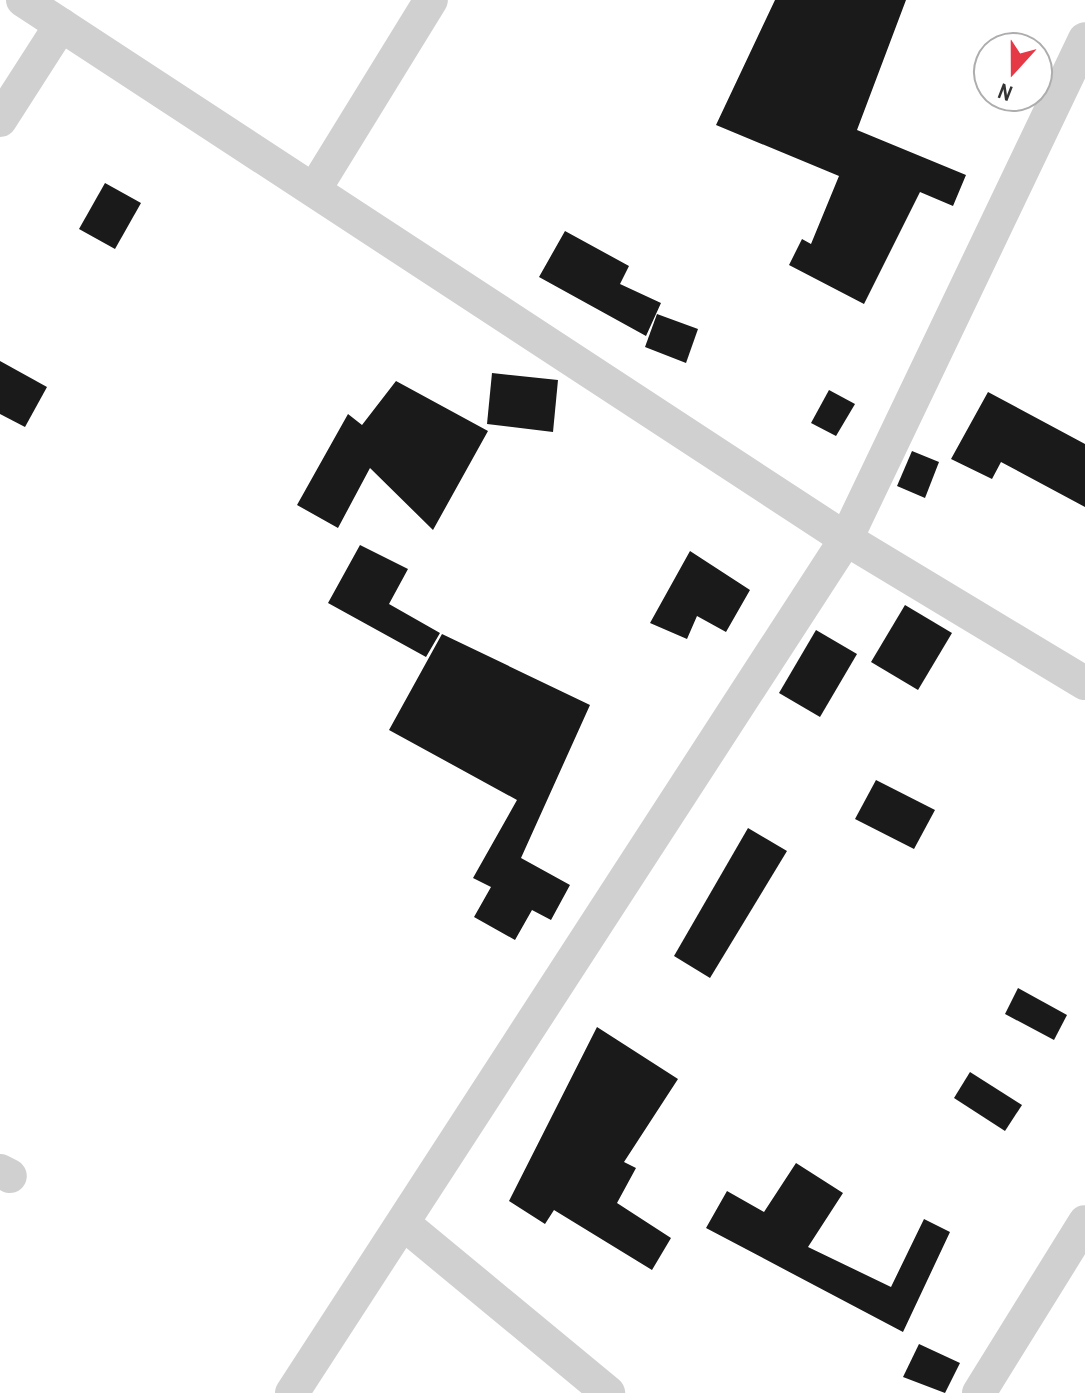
<!DOCTYPE html>
<style>
body{margin:0}
#map{position:relative;width:1085px;height:1393px;overflow:hidden;background:#fff;font-family:"Archivo Narrow",sans-serif}
div>[style]{position:absolute}
.building>*{inset:0;background:#1a1a1a}
.minor>*{height:34px;margin:-17px;padding:0 17px;transform-origin:17px;border-radius:17px;background:#d0d0d0}
span{translate:-50% -50%;white-space:nowrap;text-align:center;line-height:1.15;-webkit-text-stroke:8px #fff;paint-order:stroke}
.north{position:absolute;left:973px;top:32px;width:80px;height:80px;box-sizing:border-box;background:#fff;border:2px solid #adadad;border-radius:50%;rotate:201deg;font-size:22px;font-weight:700;line-height:32px;text-align:center;color:#333}
.north::after{content:'';display:block;margin:auto;width:28px;height:36px;background:#e63946;clip-path:polygon(50% 0,100% 100%,50% 72%,0 100%)}
</style>
<div id="map">
<div class="building">
<div style="clip-path:polygon(775px 0,906px 0,857px 130px,966px 175px,953px 206px,920px 192px,864px 304px,789px 265px,802px 239px,811px 244px,839px 176px,716px 125px)"></div>
<div style="clip-path:polygon(105px 183px,141px 203px,115px 249px,79px 229px)"></div>
<div style="clip-path:polygon(565px 231px,629px 266px,620px 284px,661px 303px,646px 336px,539px 277px)"></div>
<div style="clip-path:polygon(657px 314px,698px 329px,686px 363px,645px 347px)"></div>
<div style="clip-path:polygon(0 361px,47px 387px,25px 427px,0 414px)"></div>
<div style="clip-path:polygon(492px 373px,558px 380px,553px 432px,487px 424px)"></div>
<div style="clip-path:polygon(396px 381px,488px 431px,433px 530px,370px 468px,338px 528px,297px 505px,348px 414px,362px 425px)"></div>
<div style="clip-path:polygon(829px 390px,855px 404px,836px 436px,811px 423px)"></div>
<div style="clip-path:polygon(988px 392px,1085px 444px,1085px 507px,1001px 462px,992px 479px,951px 459px)"></div>
<div style="clip-path:polygon(912px 451px,939px 462px,925px 498px,897px 486px)"></div>
<div style="clip-path:polygon(360px 545px,408px 569px,389px 604px,440px 633px,426px 657px,328px 603px)"></div>
<div style="clip-path:polygon(690px 551px,750px 590px,726px 632px,697px 616px,687px 639px,650px 623px)"></div>
<div style="clip-path:polygon(905px 605px,952px 633px,918px 690px,871px 662px)"></div>
<div style="clip-path:polygon(816px 630px,857px 654px,820px 717px,779px 693px)"></div>
<div style="clip-path:polygon(442px 634px,590px 705px,521px 858px,570px 885px,551px 920px,532px 910px,515px 940px,474px 917px,491px 887px,473px 878px,517px 800px,389px 730px)"></div>
<div style="clip-path:polygon(876px 780px,935px 810px,914px 849px,855px 819px)"></div>
<div style="clip-path:polygon(748px 828px,787px 851px,710px 978px,674px 956px)"></div>
<div style="clip-path:polygon(1018px 988px,1067px 1015px,1054px 1040px,1005px 1014px)"></div>
<div style="clip-path:polygon(597px 1027px,678px 1079px,624px 1162px,636px 1168px,617px 1203px,671px 1238px,652px 1270px,554px 1210px,545px 1224px,509px 1201px)"></div>
<div style="clip-path:polygon(970px 1072px,1022px 1105px,1005px 1131px,954px 1098px)"></div>
<div style="clip-path:polygon(796px 1163px,843px 1193px,808px 1247px,891px 1287px,924px 1219px,950px 1232px,903px 1332px,706px 1228px,727px 1191px,764px 1212px)"></div>
<div style="clip-path:polygon(919px 1344px,960px 1363px,945px 1393px,903px 1377px)"></div>
</div>
<div class="minor">
<div style="left:23px;top:0;width:984px;rotate:33.22deg"></div>
<div style="left:846px;top:539px;width:279px;rotate:31.1deg"></div>
<div style="left:0;top:120px;width:113px;rotate:-57.3deg"></div>
<div style="left:314px;top:190px;width:223px;rotate:-58.4deg"></div>
<div style="left:0;top:1171px;width:11px;rotate:27deg"></div>
<div style="left:404px;top:1224px;width:265px;rotate:39.6deg"></div>
<div style="left:292px;top:1393px;width:1018px;rotate:-57.03deg"></div>
<div style="left:846px;top:539px;width:554px;rotate:-64.45deg"></div>
<div style="left:979px;top:1393px;width:201px;rotate:-58.2deg"></div>
</div>
<div class="north">N</div>
</div>
